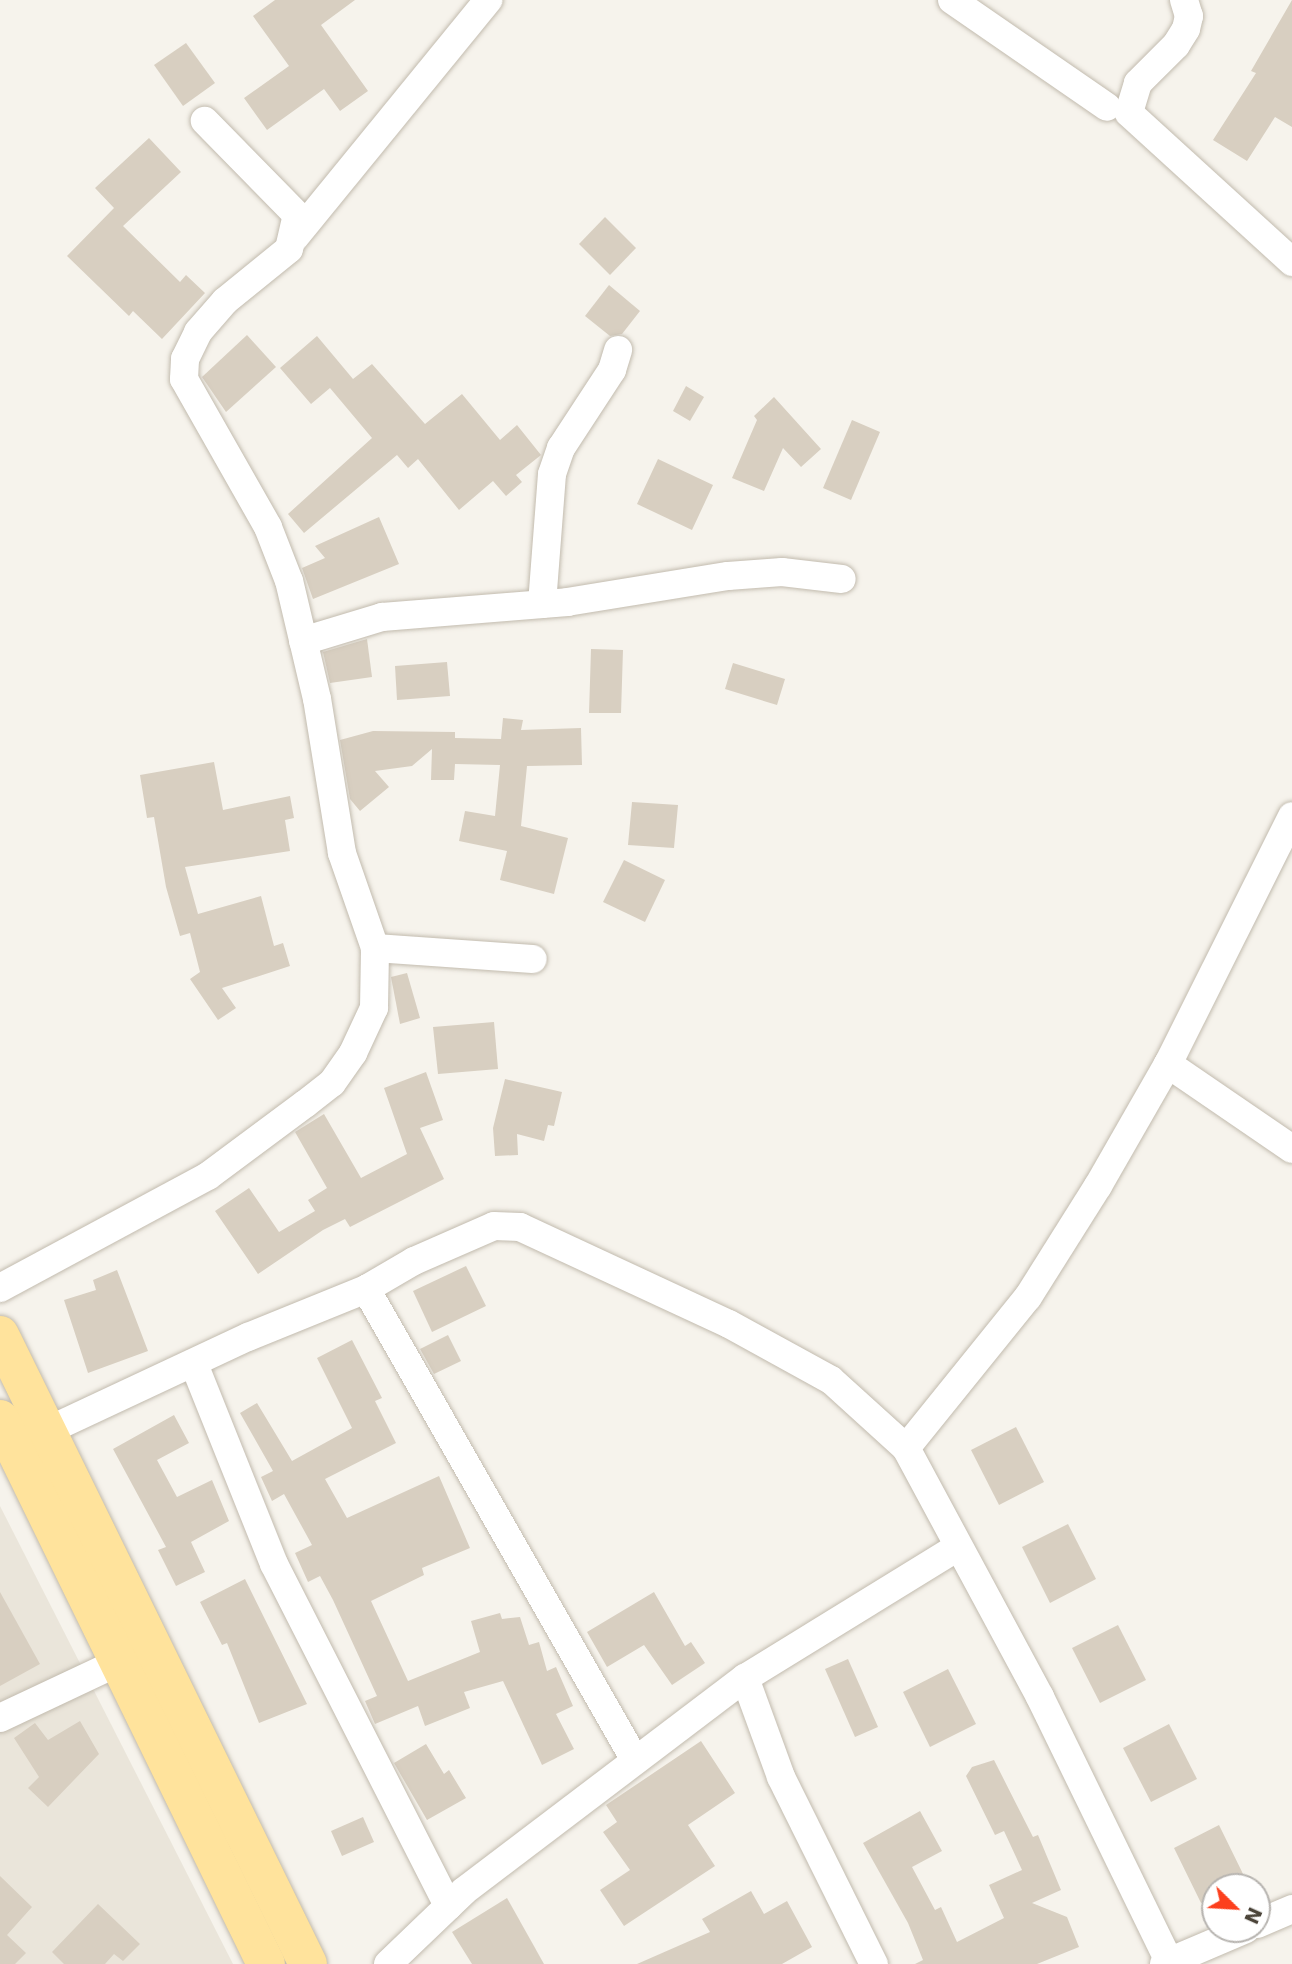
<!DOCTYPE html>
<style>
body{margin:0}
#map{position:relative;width:1292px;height:1964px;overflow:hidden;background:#f6f3ec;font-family:"DejaVu Sans",sans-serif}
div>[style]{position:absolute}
.residential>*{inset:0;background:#eae5da}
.building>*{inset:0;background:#d8cfc1}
.roads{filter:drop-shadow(0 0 2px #c2bbae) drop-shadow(0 0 2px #c2bbae)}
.street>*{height:28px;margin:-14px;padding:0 14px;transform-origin:14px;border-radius:14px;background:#fff}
.primary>*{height:38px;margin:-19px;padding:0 19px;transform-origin:19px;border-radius:19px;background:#ffe39c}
span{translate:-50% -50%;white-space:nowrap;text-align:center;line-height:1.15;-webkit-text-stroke:7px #fff;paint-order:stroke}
.north{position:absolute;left:1201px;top:1873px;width:70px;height:70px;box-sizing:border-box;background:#fff;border:2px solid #b7b4b0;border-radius:50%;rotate:114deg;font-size:19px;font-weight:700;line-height:28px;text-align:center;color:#4b4439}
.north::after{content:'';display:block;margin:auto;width:24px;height:32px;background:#fc3f1d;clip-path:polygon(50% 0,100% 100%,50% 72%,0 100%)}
</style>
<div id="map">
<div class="residential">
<div style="clip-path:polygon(0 1506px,233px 1964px,0 1964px)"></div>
</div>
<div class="building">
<div style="clip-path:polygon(275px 0,355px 0,321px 25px,368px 91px,340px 111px,324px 89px,267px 130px,244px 98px,289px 66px,253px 16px)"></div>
<div style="clip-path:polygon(1292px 0,1292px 127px,1275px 117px,1247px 161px,1213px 140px,1256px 73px,1251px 71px)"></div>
<div style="clip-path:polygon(186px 43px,215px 83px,183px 106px,154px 65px)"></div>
<div style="clip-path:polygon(149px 138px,181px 172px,123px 226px,180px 282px,186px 275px,205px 293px,162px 339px,133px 311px,129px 316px,67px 256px,114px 208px,95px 188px)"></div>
<div style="clip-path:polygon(605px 217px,636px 248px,610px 275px,579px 244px)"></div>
<div style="clip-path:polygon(609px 285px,640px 311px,622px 334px,610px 336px,585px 316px)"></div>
<div style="clip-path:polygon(247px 335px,276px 367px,226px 412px,202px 377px)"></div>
<div style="clip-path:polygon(317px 336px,353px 379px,372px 364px,425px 424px,462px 394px,500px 440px,517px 425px,541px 455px,516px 475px,522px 482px,506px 496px,493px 481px,459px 510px,418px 459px,408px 468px,397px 455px,304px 533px,288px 514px,372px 438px,330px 388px,311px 404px,280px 368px)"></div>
<div style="clip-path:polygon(686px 386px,704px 397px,690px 421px,673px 411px)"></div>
<div style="clip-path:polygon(774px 397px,821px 449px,801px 467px,783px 448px,764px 491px,732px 478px,757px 420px,754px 416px)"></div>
<div style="clip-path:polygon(852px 420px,880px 432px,851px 500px,823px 488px)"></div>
<div style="clip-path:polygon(658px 459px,713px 485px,692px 530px,637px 504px)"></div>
<div style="clip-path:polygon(379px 517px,399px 564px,313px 599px,302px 568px,325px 558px,315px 546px)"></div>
<div style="clip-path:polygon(367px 639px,372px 677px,330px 683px,323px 652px)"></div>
<div style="clip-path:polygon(591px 649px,623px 650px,621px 713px,589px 713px)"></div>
<div style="clip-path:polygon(447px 662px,450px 696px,397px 700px,395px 666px)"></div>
<div style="clip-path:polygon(733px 663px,785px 679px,777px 705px,725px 689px)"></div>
<div style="clip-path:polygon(503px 718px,523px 720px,521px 730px,581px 728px,582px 765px,527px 766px,521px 826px,568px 838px,554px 894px,500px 880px,507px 851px,459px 841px,465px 811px,495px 816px,500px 765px,455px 764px,454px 780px,431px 780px,432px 749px,412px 766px,375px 771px,389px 787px,360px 811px,350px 799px,340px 740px,373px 731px,455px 732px,455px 738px,501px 739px)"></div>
<div style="clip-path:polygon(214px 762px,223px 810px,290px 796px,294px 818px,285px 820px,290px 851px,185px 867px,198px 914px,261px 896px,274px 946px,283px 943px,290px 966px,222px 988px,236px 1008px,218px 1020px,190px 979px,200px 972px,190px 933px,180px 936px,166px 887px,154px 817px,147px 818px,140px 775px)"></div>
<div style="clip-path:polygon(632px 802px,678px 805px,674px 848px,628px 845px)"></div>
<div style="clip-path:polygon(624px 860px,665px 880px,645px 922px,603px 902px)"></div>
<div style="clip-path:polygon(407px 973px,420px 1018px,400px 1024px,391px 977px)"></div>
<div style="clip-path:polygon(494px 1022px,498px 1069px,438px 1074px,433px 1027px)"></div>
<div style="clip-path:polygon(426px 1072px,443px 1120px,420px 1128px,444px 1179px,350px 1227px,345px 1219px,323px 1230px,258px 1274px,215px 1211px,249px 1188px,279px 1232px,315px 1211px,308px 1200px,327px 1188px,295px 1132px,324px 1114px,361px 1178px,407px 1154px,384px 1088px)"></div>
<div style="clip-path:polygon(505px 1079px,562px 1092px,554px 1126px,548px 1125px,544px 1141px,517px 1134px,518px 1155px,495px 1156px,493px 1128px)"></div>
<div style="clip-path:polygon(466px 1266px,486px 1306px,432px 1332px,413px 1291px)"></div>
<div style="clip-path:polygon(117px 1270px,148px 1351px,88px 1373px,64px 1300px,96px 1290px,93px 1280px)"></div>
<div style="clip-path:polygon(448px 1335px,461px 1361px,434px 1374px,420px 1349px)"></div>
<div style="clip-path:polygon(352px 1340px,382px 1398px,375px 1401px,396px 1443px,325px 1479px,347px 1518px,439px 1476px,470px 1548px,422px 1568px,424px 1575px,371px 1601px,408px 1681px,480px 1652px,471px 1621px,500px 1613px,502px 1619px,520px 1617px,529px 1645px,539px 1642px,547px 1671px,556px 1667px,573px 1706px,556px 1714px,574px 1749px,542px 1765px,503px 1681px,464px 1692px,470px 1708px,425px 1726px,418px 1706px,375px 1724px,365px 1701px,377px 1696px,333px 1600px,320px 1576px,308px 1582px,295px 1553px,312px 1545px,284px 1494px,272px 1501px,261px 1477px,273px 1471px,240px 1413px,257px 1403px,292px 1461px,352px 1428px,317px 1358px)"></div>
<div style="clip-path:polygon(174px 1415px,189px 1443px,157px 1460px,177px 1497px,212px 1480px,229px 1521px,191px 1542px,205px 1572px,176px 1586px,158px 1550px,166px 1547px,113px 1449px)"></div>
<div style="clip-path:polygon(1016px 1427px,1044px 1482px,999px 1505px,971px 1450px)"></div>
<div style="clip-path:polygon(1068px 1524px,1096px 1579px,1050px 1603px,1022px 1547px)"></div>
<div style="clip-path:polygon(245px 1579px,307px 1704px,259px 1723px,227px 1643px,222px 1645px,200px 1602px)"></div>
<div style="clip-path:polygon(0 1592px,40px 1664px,0 1686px)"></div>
<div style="clip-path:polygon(654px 1592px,685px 1646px,691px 1642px,705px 1663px,672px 1685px,644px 1645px,607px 1667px,587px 1632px)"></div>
<div style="clip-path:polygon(1118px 1625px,1146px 1680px,1100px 1703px,1072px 1648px)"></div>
<div style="clip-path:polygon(848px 1659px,878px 1727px,855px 1737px,825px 1669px)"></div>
<div style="clip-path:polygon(948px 1669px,976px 1724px,930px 1747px,903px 1692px)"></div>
<div style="clip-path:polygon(80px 1721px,99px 1754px,48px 1807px,28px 1788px,39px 1777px,14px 1738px,35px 1723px,48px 1740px)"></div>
<div style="clip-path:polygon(1169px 1724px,1197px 1779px,1151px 1802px,1123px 1748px)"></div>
<div style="clip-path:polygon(701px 1741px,735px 1793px,688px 1825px,715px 1866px,624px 1926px,600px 1890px,630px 1870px,603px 1832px,617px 1822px,606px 1805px)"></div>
<div style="clip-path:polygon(426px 1744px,444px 1774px,449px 1770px,466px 1798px,427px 1820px,394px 1763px)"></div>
<div style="clip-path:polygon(994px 1760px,1033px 1837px,1038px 1835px,1061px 1890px,1032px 1903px,1067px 1917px,1079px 1947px,1037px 1964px,915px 1964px,923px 1960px,908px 1923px,863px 1843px,920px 1811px,942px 1851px,912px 1867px,935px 1910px,941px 1907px,957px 1942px,1004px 1918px,989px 1885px,1022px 1870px,1004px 1831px,995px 1835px,966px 1776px,972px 1767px)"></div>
<div style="clip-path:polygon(363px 1817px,374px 1842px,342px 1856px,331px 1831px)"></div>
<div style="clip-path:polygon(1219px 1825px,1246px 1880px,1233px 1887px,1215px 1887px,1215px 1896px,1201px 1903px,1174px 1848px)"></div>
<div style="clip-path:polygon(0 1876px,32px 1907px,7px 1935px,26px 1953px,15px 1964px,0 1964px)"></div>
<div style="clip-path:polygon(751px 1891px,764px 1914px,787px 1901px,812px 1947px,782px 1964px,637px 1964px,710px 1932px,702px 1919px)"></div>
<div style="clip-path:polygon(507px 1898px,544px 1964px,472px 1964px,452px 1932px)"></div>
<div style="clip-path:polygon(98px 1904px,140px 1944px,123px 1961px,114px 1954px,105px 1964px,64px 1964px,52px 1952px)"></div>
</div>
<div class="roads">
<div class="street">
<div style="left:952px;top:0;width:188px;rotate:34.6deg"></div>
<div style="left:1184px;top:0;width:17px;rotate:73deg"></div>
<div style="left:1189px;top:16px;width:13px;rotate:103deg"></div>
<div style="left:1186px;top:29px;width:19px;rotate:122deg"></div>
<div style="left:1176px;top:45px;width:54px;rotate:135deg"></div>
<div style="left:1138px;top:83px;width:31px;rotate:107deg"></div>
<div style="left:1129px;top:113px;width:221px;rotate:42.4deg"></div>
<div style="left:295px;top:237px;width:306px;rotate:-50.8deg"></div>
<div style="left:542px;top:604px;width:130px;rotate:-85.6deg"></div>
<div style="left:552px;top:474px;width:28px;rotate:-71deg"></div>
<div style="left:561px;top:448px;width:93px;rotate:-56.8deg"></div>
<div style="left:612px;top:370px;width:21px;rotate:-73deg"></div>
<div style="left:303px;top:641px;width:83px;rotate:-16.9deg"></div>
<div style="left:382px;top:617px;width:186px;rotate:-4.6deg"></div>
<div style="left:567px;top:602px;width:163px;rotate:-9.2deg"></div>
<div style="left:728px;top:576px;width:54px;rotate:-4.2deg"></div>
<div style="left:782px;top:572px;width:60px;rotate:6.7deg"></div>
<div style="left:375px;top:948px;width:158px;rotate:4deg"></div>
<div style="left:1168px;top:1064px;width:150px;rotate:34.4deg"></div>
<div style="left:0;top:1288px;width:236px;rotate:-28.3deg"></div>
<div style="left:208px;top:1176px;width:121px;rotate:-36.6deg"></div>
<div style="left:305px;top:1104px;width:34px;rotate:-38deg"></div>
<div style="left:332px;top:1083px;width:37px;rotate:-55deg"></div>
<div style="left:353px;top:1053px;width:50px;rotate:-65deg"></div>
<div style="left:374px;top:1008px;width:60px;rotate:-89deg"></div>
<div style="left:375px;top:948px;width:101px;rotate:-109.2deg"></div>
<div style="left:342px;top:853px;width:156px;rotate:-99.2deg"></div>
<div style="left:317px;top:699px;width:121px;rotate:-103.3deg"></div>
<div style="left:289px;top:581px;width:58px;rotate:-111.3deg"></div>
<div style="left:268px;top:527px;width:170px;rotate:-119.6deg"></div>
<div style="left:184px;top:379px;width:20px;rotate:-87deg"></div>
<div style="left:185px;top:359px;width:30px;rotate:-64deg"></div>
<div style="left:198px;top:332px;width:41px;rotate:-48.9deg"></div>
<div style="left:225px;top:301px;width:82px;rotate:-39.1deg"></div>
<div style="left:289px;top:249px;width:35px;rotate:-77deg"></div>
<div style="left:297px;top:215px;width:132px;rotate:-134.4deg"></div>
<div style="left:366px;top:1289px;width:542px;rotate:60.27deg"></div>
<div style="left:194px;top:1364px;width:215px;rotate:68.2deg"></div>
<div style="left:274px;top:1564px;width:384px;rotate:63deg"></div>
<div style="left:47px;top:1431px;width:222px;rotate:-25.1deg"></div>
<div style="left:248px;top:1337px;width:127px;rotate:-22.1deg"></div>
<div style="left:366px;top:1289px;width:56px;rotate:-30.3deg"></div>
<div style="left:414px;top:1261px;width:87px;rotate:-23.6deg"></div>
<div style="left:494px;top:1226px;width:26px;rotate:2deg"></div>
<div style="left:520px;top:1227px;width:230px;rotate:24.9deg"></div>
<div style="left:729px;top:1324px;width:116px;rotate:28.8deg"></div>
<div style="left:831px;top:1380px;width:101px;rotate:42.2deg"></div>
<div style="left:906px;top:1448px;width:283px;rotate:61.7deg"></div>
<div style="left:1040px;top:1697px;width:295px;rotate:64deg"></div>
<div style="left:906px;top:1448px;width:194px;rotate:-51.1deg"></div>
<div style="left:1028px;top:1297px;width:131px;rotate:-57.8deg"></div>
<div style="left:1098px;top:1186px;width:141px;rotate:-60.2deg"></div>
<div style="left:1168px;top:1064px;width:277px;rotate:-63.4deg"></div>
<div style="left:745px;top:1678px;width:105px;rotate:70deg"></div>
<div style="left:781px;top:1777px;width:209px;rotate:63.6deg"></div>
<div style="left:0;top:1718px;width:134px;rotate:-25.2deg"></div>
<div style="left:1257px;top:1924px;width:38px;rotate:-23deg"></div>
<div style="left:388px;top:1964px;width:105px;rotate:-43.8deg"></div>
<div style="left:464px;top:1891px;width:353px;rotate:-37.2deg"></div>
<div style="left:745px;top:1678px;width:250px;rotate:-31.6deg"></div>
<div style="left:1164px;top:1964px;width:89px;rotate:-23.1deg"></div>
</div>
<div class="primary">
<div style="left:0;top:1335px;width:700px;rotate:63.91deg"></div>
<div style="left:0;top:1419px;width:606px;rotate:63.98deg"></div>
</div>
</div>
<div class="north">N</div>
</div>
